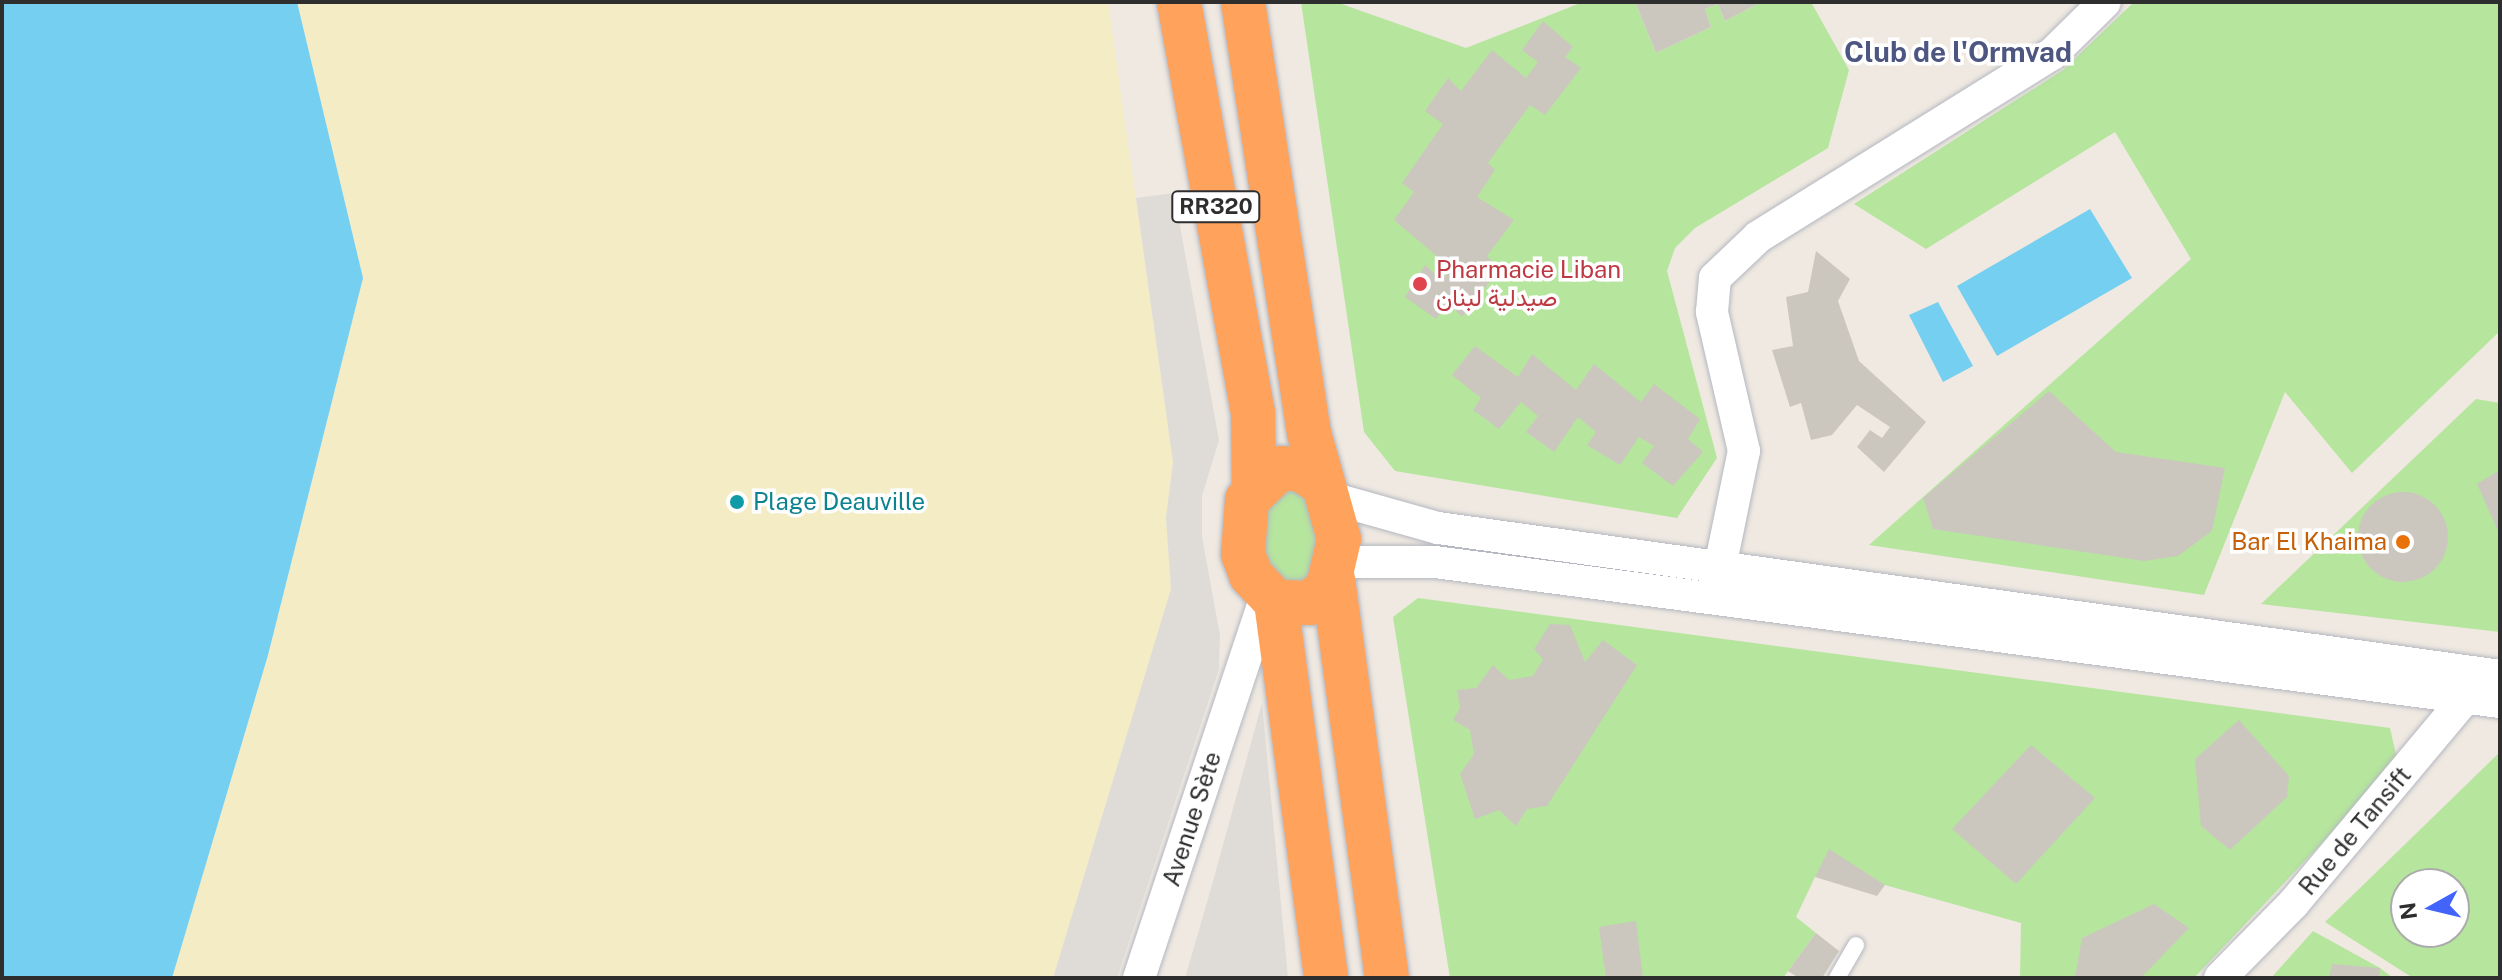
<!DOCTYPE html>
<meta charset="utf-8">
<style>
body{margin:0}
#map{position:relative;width:2502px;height:980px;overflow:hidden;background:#efe9e1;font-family:"Public Sans",Vazirmatn,sans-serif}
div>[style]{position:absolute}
.green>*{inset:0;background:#b6e59e}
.sand>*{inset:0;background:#f3ecc5}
.plaza>*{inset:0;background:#dfdcd8}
.water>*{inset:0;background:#75cff0}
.building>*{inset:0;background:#cbc7bf}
.round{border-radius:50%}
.roads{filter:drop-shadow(0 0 2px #b4b7c1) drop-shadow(0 0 2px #b4b7c1)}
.lane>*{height:16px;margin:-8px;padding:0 8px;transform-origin:8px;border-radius:8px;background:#fff}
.street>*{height:32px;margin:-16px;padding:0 16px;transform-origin:16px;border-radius:16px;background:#fff}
.highway>*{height:44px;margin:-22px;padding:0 22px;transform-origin:22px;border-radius:22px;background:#ffa35c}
.dots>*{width:22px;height:22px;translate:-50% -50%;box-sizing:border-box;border:4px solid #fff;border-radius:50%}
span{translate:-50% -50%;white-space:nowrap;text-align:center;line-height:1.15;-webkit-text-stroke:7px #fff;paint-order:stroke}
.shield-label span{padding:2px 6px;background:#fff;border:2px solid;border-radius:6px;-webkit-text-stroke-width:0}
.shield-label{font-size:22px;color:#2e2e2e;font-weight:700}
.health-label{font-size:24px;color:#be3a42}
.left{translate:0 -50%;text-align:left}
.culture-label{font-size:24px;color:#0d838f}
.food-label{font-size:24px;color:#c56008}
.right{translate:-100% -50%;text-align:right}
.street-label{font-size:24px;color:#2e2e2e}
.quarter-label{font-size:28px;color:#4d5680;font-weight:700}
.frame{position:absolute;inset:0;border:4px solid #2e2e2e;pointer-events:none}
.north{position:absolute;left:2390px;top:868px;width:80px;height:80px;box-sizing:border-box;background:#fff;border:2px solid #ababab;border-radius:50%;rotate:262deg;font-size:22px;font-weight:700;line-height:32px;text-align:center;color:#2e2e2e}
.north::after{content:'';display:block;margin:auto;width:28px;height:36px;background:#4264fb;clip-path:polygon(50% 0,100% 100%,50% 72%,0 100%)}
</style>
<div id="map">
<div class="green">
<div style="clip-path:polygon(1301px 2px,1336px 2px,1466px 48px,1583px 2px,1635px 2px,1656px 53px,1711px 27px,1705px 9px,1718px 4px,1725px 21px,1761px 2px,1811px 2px,1849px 70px,1828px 148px,1695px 228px,1675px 248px,1667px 271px,1717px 458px,1677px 518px,1395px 471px,1364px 432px)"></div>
<div style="clip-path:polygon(2134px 2px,2500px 2px,2500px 331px,2352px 473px,2285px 392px,2204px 595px,1869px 545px,2191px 259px,2115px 132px,1926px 249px,1854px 204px,2063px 70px)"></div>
<div style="clip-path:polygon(2476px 399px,2500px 403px,2500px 632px,2261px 604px)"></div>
<div style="clip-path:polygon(1283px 485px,1317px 500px,1321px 571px,1289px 591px,1264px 566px,1263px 505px)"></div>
<div style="clip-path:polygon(1418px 598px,2390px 728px,2398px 763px,2194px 978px,2020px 978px,2021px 923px,1885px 885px,1815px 877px,1796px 917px,1816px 933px,1783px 978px,1450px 978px,1393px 617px)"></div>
<div style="clip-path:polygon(evenodd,2500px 752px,2500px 978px,2413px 978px,2325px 922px,2500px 752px,2406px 884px,2454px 884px,2454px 932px,2406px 932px,2406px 884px)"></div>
<div style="clip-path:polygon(2313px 931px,2380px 968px,2393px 978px,2271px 978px)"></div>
</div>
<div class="sand">
<div style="clip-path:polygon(297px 2px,1108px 2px,1173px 462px,1166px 518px,1171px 589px,1053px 978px,172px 978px,268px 655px,363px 278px)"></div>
</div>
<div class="plaza">
<div style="clip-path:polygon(1174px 193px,1219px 440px,1202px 496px,1202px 537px,1220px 635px,1219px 669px,1117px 978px,1053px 978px,1171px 589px,1166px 518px,1173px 462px,1136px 198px)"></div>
<div style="clip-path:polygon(1262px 703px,1288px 978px,1185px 978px,1212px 885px)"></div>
</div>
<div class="water">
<div style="clip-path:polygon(2px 2px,297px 2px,363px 278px,268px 655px,172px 978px,2px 978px)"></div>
<div style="clip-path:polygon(2090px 209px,2132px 278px,1997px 356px,1957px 286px)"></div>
<div style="clip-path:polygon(1938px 302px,1973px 366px,1943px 382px,1909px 315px)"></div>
</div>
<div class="building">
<div style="clip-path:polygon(1635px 2px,1761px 2px,1725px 21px,1718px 4px,1705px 9px,1711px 27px,1656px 53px)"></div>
<div style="clip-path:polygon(1543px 21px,1573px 47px,1565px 57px,1581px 68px,1545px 115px,1530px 105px,1488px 163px,1495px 170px,1477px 197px,1514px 220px,1487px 256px,1499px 270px,1462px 317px,1448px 302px,1436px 319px,1405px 297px,1425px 265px,1442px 280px,1451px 268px,1394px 220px,1414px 192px,1402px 183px,1443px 124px,1425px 111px,1448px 78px,1461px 91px,1492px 50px,1526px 78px,1538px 62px,1522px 50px)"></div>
<div style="clip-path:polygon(1816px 251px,1850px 279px,1838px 301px,1859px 361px,1926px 422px,1884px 472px,1857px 447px,1870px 430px,1882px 438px,1890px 427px,1857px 405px,1832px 435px,1811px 440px,1801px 403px,1790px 407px,1772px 350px,1793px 346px,1786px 297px,1808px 292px)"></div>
<div style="clip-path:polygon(1475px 346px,1518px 377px,1532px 354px,1576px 390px,1594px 364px,1641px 402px,1654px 384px,1700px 419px,1688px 439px,1703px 452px,1673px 486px,1642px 463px,1654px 446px,1639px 437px,1620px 465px,1587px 445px,1596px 432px,1578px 417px,1554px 452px,1526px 432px,1538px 416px,1521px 402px,1499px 429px,1473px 410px,1481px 398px,1452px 375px)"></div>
<div style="clip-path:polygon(2049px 391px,2116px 452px,2225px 468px,2212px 531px,2178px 556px,2144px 561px,1933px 529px,1923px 498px)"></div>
<div style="clip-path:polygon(2500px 470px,2500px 535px,2477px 484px)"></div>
<div class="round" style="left:2358px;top:492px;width:90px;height:90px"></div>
<div style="clip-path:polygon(1550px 624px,1570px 625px,1585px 662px,1603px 640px,1637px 665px,1547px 806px,1527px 809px,1516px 826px,1499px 810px,1475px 819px,1460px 774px,1474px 754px,1470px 730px,1453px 720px,1460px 708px,1457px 690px,1476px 688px,1493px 665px,1509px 680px,1533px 676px,1543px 659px,1534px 649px)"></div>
<div style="clip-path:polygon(2239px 720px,2289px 776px,2287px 797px,2230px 850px,2201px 826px,2195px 759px)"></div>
<div style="clip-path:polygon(2031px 745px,2095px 798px,2016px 884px,1952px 829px)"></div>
<div style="clip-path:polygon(1829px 849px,1885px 885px,1877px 896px,1815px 877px)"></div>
<div style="clip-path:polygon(2154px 904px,2189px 928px,2141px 978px,2075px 978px,2082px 938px)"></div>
<div style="clip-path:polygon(1636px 921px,1643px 978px,1606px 978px,1599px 927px)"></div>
<div style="clip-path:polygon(1816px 933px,1839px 951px,1822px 978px,1799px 978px,1788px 971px)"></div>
<div style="clip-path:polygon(2332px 964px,2380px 968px,2379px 978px,2329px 978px)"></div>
</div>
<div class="roads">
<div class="lane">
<div style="left:1837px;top:978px;width:38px;rotate:-60deg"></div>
</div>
<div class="street">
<div style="left:1331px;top:498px;width:111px;rotate:15.7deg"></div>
<div style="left:1438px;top:528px;width:1072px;rotate:7.93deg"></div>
<div style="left:1339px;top:562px;width:96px"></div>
<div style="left:1435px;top:562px;width:1074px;rotate:7.49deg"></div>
<div style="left:1716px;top:587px;width:139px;rotate:-78.4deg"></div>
<div style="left:1744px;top:451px;width:143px;rotate:-103deg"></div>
<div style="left:1712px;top:312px;width:34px;rotate:-85deg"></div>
<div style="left:1715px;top:278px;width:59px;rotate:-43.6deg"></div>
<div style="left:1758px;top:237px;width:346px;rotate:-31.9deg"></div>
<div style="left:2052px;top:54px;width:74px;rotate:-44.5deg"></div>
<div style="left:1139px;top:978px;width:403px;rotate:-71.6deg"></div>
<div style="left:2220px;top:978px;width:104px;rotate:-45.4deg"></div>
<div style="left:2293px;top:904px;width:270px;rotate:-50.1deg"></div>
<div style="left:2466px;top:697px;width:18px;rotate:-81deg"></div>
</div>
<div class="highway">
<div style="left:1179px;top:2px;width:417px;rotate:79.8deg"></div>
<div style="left:1253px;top:412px;width:78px;rotate:89.3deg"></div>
<div style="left:1243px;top:2px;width:436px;rotate:81.3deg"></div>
<div style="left:1309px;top:433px;width:110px;rotate:74.2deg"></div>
<div style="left:1339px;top:539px;width:49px;rotate:102.9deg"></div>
<div style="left:1328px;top:587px;width:24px;rotate:138deg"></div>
<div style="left:1310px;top:603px;width:34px;rotate:-178deg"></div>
<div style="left:1276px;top:602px;width:37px;rotate:-133deg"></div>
<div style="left:1251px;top:575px;width:22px;rotate:-111deg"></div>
<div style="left:1243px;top:554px;width:54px;rotate:-85.8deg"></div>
<div style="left:1247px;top:500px;width:46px;rotate:-44.1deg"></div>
<div style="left:1280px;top:468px;width:22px;rotate:5deg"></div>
<div style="left:1302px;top:470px;width:24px;rotate:35deg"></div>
<div style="left:1333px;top:579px;width:403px;rotate:82.3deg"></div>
<div style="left:1276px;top:602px;width:379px;rotate:82.4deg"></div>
</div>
</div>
<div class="dots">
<div style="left:1420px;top:284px;background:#e0444e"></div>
<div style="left:737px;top:502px;background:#0f9aa8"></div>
<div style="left:2403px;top:542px;background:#e8710a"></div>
</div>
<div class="shield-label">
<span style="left:1216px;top:207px">RR320</span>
</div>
<div class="health-label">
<span class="left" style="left:1436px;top:284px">Pharmacie Liban<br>صيدلية لبنان</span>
</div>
<div class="culture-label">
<span class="left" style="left:753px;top:502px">Plage Deauville</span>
</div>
<div class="food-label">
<span class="right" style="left:2387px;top:542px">Bar El Khaima</span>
</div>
<div class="street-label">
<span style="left:1192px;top:819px;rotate:-72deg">Avenue Sète</span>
<span style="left:2355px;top:831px;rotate:-50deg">Rue de Tansift</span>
</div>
<div class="quarter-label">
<span style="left:1958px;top:52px">Club de l'Ormvad</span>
</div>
<div class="frame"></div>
<div class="north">N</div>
</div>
